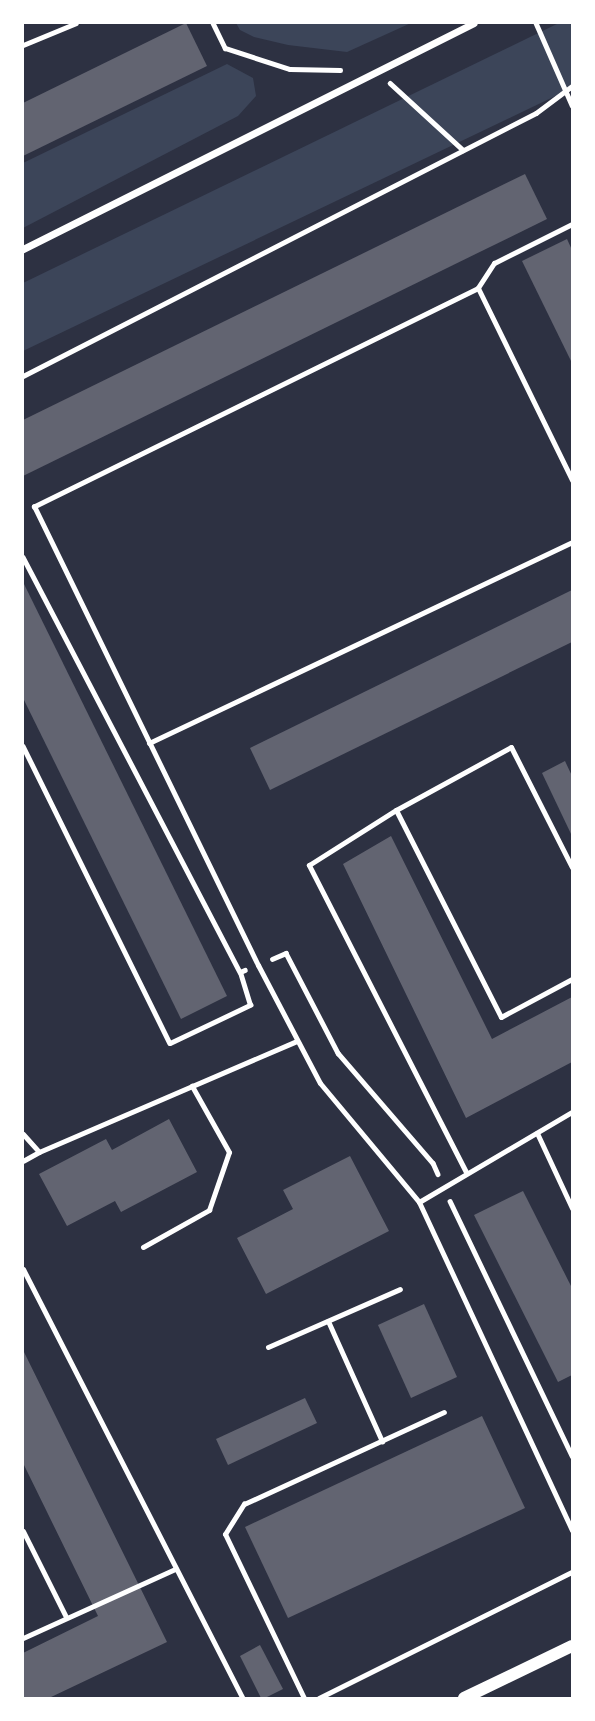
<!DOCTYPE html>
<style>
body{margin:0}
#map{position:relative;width:595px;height:1721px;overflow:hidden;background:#2d3142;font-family:Helvetica,sans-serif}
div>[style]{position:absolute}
.green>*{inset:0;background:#3c4559}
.building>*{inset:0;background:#626471}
.path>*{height:4.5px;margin:-2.25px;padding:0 2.25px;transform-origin:2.25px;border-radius:2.25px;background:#fff}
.service>*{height:5px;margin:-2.5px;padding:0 2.5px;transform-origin:2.5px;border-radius:2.5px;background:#fff}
.minor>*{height:7px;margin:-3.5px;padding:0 3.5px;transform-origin:3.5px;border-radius:3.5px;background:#fff}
.tertiary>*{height:12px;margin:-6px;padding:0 6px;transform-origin:6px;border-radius:6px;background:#fff}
span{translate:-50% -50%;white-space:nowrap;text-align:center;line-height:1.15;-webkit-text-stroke:6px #fff;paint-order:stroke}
.frame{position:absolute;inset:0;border:24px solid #fff;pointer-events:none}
</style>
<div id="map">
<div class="green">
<div style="clip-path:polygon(236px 23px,411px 23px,347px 52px,288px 45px,254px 37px,240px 30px)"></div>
<div style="clip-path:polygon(559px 23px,572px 23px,572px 88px,23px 351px,23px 283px)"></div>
<div style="clip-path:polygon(227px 64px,253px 78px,256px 96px,238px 116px,23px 228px,23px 163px)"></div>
</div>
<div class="building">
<div style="clip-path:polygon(186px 23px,207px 66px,23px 156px,23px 103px)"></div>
<div style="clip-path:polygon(525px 174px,547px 219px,23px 476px,23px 420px)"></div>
<div style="clip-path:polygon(567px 239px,572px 250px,572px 363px,522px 261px)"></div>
<div style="clip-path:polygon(23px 582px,227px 996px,181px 1019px,23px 698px)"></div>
<div style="clip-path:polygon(572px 590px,572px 642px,270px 790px,250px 748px)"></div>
<div style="clip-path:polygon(565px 761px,572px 776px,572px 836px,542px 773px)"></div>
<div style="clip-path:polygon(391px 836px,492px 1039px,572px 997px,572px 1062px,466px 1118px,343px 864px)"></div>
<div style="clip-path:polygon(169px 1119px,197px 1172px,121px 1212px,115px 1201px,67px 1226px,39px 1174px,106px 1139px,112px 1150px)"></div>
<div style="clip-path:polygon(350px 1156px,389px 1231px,266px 1294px,237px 1238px,293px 1209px,283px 1190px)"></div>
<div style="clip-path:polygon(523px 1191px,572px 1288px,572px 1375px,558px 1382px,474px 1215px)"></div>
<div style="clip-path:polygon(424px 1304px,457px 1377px,411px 1398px,378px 1325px)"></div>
<div style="clip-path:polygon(23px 1350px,167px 1642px,49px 1698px,23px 1698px,23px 1653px,98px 1616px,23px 1463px)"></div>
<div style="clip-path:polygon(305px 1398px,317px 1423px,228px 1465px,216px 1439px)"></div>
<div style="clip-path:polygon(482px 1416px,525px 1508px,288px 1618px,245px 1527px)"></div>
<div style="clip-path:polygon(260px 1645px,283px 1689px,265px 1698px,261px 1698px,240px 1656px)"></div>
</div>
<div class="path">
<div style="left:213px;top:23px;width:28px;rotate:64deg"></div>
<div style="left:225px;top:48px;width:68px;rotate:17.9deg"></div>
<div style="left:290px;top:69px;width:50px;rotate:1.1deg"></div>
<div style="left:536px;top:23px;width:90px;rotate:66.3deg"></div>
<div style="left:390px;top:83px;width:99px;rotate:42.5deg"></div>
<div style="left:23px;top:376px;width:576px;rotate:-27.14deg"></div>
<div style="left:536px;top:113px;width:45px;rotate:-36.9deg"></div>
<div style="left:23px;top:557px;width:468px;rotate:62.4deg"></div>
<div style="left:240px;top:972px;width:5px;rotate:-22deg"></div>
<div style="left:23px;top:746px;width:331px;rotate:63.7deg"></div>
<div style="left:170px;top:1043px;width:89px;rotate:-25.4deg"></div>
<div style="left:250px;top:1005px;width:34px;rotate:-107deg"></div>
<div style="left:272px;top:959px;width:15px;rotate:-23deg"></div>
<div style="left:286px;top:953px;width:113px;rotate:62.5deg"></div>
<div style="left:338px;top:1053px;width:145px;rotate:49.2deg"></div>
<div style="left:433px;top:1163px;width:12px;rotate:66deg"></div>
<div style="left:450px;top:1201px;width:283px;rotate:64.4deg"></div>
<div style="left:319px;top:1698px;width:283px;rotate:-26.5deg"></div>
</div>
<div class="service">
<div style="left:23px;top:45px;width:57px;rotate:-22.5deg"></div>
<div style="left:572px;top:224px;width:87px;rotate:153.4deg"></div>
<div style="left:494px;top:263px;width:30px;rotate:123deg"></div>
<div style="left:478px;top:288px;width:495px;rotate:153.8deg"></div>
<div style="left:34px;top:506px;width:511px;rotate:63.99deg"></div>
<div style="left:258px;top:965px;width:133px;rotate:62.3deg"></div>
<div style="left:320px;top:1083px;width:155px;rotate:50.2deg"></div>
<div style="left:419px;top:1202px;width:362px;rotate:65deg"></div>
<div style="left:478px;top:288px;width:214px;rotate:63.9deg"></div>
<div style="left:149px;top:743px;width:468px;rotate:-25.4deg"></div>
<div style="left:396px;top:810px;width:232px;rotate:63.1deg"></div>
<div style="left:501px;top:1017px;width:81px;rotate:-28.2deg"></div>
<div style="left:537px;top:1133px;width:83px;rotate:65deg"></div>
<div style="left:23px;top:1134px;width:24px;rotate:48deg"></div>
<div style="left:39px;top:1152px;width:18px;rotate:151deg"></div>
<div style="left:39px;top:1152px;width:281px;rotate:-23.3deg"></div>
<div style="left:466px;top:1172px;width:345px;rotate:-117.1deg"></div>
<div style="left:309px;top:865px;width:103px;rotate:-32.3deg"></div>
<div style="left:396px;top:810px;width:131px;rotate:-28.7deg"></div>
<div style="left:511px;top:747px;width:135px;rotate:63.1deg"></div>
<div style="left:419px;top:1202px;width:178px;rotate:-30.5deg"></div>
<div style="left:143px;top:1247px;width:76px;rotate:-29.3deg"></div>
<div style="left:209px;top:1210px;width:61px;rotate:-71deg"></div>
<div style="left:229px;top:1152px;width:76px;rotate:-119.3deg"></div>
<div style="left:23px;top:1269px;width:482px;rotate:62.9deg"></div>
<div style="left:328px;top:1321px;width:132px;rotate:65.8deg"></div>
<div style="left:268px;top:1347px;width:144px;rotate:-23.7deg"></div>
<div style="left:23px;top:1531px;width:96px;rotate:63.4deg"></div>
<div style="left:23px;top:1638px;width:167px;rotate:-24.4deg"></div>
<div style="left:304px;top:1698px;width:182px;rotate:-115.7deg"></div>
<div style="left:225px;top:1534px;width:36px;rotate:-58deg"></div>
<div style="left:244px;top:1504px;width:220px;rotate:-24.7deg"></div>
</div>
<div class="minor">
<div style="left:23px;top:249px;width:504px;rotate:-26.62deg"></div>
</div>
<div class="tertiary">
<div style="left:464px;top:1698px;width:120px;rotate:-25.7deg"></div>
</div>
<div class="frame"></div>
</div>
